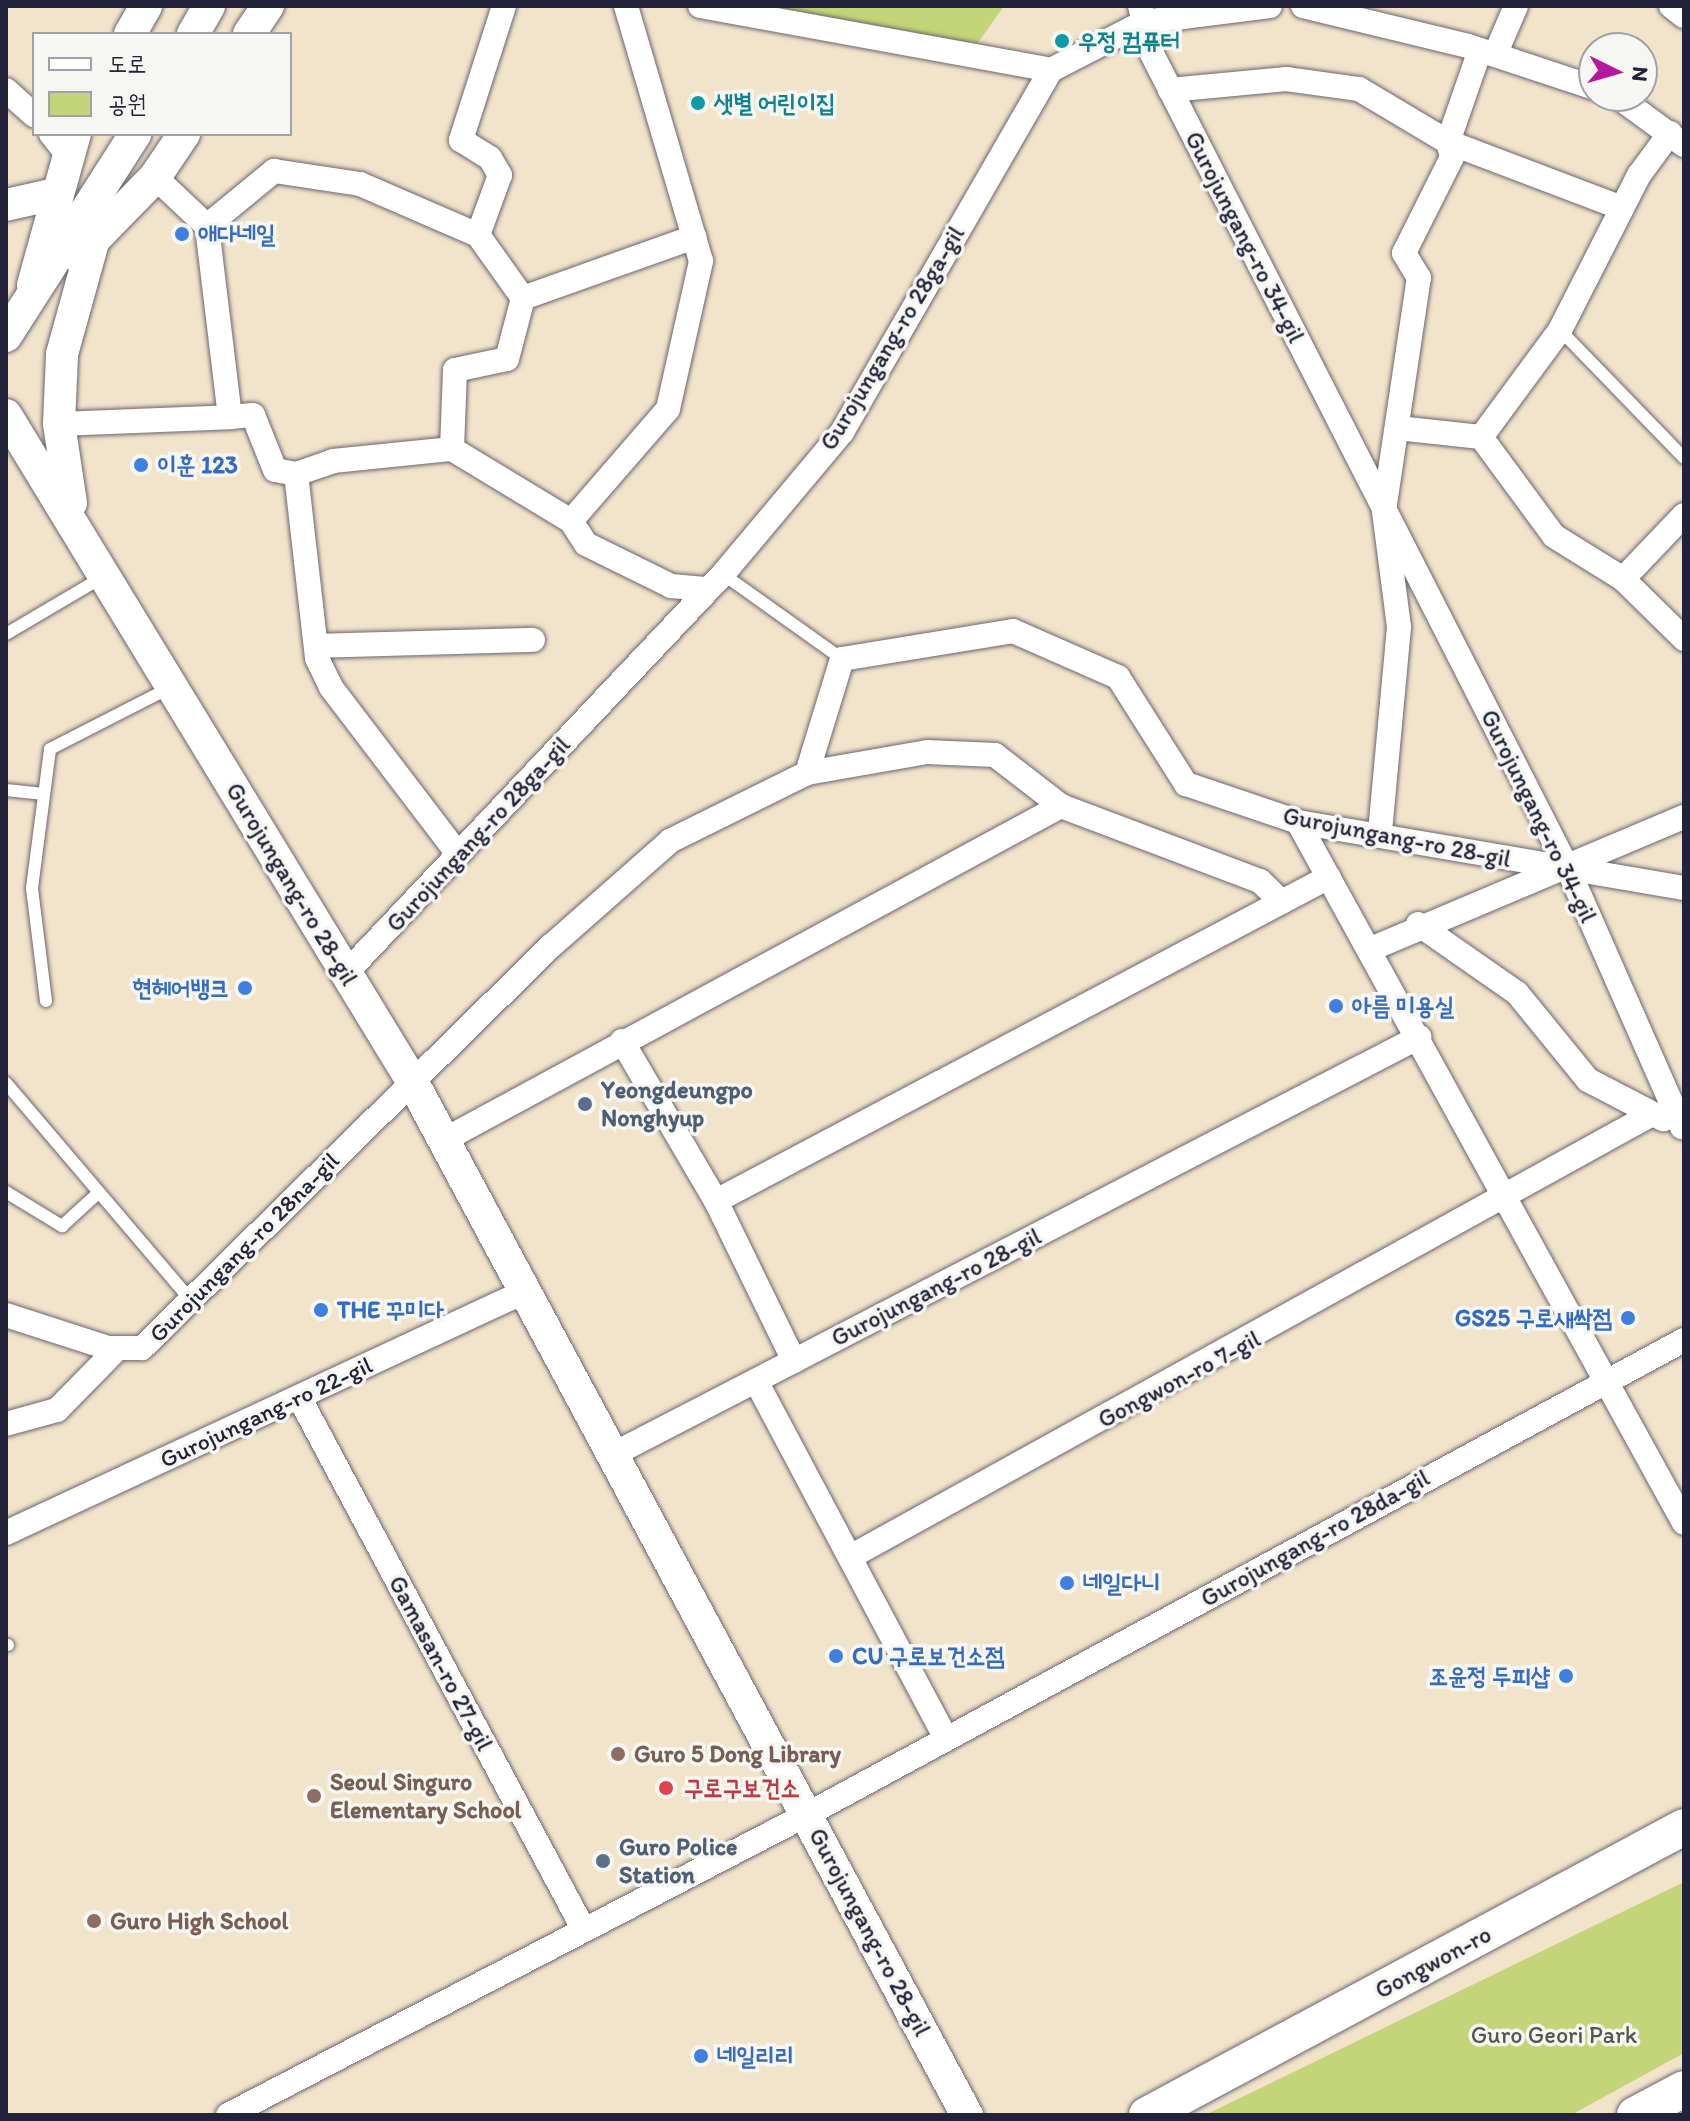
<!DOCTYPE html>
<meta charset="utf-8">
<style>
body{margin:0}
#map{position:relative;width:1690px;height:2121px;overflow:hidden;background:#f2e3cb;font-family:Itim,"Poor Story",sans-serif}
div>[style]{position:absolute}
.green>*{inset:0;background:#c3d578}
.roads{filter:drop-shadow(0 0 2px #6b666d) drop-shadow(0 0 2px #6b666d)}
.service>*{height:12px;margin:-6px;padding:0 6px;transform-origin:6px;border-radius:6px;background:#fff}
.minor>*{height:24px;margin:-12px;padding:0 12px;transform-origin:12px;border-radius:12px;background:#fff}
.tertiary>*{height:32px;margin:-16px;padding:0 16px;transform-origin:16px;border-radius:16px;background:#fff}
.secondary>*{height:36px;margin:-18px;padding:0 18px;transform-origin:18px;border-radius:18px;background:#fff}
.dots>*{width:22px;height:22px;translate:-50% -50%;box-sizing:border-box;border:4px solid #f6f6f2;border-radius:50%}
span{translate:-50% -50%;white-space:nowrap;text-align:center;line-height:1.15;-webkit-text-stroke:7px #f6f6f2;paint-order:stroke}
.culture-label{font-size:24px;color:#0d838f;font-weight:700}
.left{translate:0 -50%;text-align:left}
.shop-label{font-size:24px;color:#366cbe;font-weight:700}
.right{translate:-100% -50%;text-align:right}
.street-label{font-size:24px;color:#22223b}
.service-label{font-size:24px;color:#4e5e75;font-weight:700}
.education-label{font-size:24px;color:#785e54;font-weight:700}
.health-label{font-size:24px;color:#be3a42;font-weight:700}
.park-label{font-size:24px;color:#52584d}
.frame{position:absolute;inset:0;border:8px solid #22223b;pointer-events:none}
.legend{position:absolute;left:32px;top:32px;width:260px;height:104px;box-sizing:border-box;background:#f6f6f2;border:2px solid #a1a1a9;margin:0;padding:10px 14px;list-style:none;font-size:24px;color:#22223b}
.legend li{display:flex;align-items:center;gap:16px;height:40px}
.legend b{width:40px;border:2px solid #a1a1a9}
.north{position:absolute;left:1578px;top:32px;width:80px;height:80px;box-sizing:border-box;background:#f6f6f2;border:2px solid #a1a1a9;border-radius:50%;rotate:95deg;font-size:22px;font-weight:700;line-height:32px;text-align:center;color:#22223b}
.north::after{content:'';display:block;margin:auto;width:28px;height:36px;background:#b5179e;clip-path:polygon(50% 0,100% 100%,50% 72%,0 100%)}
</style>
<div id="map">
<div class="green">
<div style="clip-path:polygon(765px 6px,1004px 6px,977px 44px)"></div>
<div style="clip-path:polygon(1684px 1882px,1684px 2053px,1571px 2115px,1205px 2115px)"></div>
</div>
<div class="roads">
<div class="service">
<div style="left:1560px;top:330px;width:178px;rotate:45.9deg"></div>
<div style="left:723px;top:574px;width:146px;rotate:35.5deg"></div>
<div style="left:6px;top:634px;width:110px;rotate:-30.5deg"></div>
<div style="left:6px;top:790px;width:38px;rotate:6deg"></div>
<div style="left:46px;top:1001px;width:114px;rotate:-97.1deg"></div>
<div style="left:32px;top:888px;width:140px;rotate:-82.6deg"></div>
<div style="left:50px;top:749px;width:134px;rotate:-27.1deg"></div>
<div style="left:6px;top:1083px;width:282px;rotate:49.6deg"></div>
<div style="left:6px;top:1192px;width:66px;rotate:31.3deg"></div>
<div style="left:62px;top:1226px;width:47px;rotate:-42.4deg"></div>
<div style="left:6px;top:1645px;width:2px"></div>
</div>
<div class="minor">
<div style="left:504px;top:6px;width:141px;rotate:107.8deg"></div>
<div style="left:461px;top:140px;width:34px;rotate:32deg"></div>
<div style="left:490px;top:158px;width:20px;rotate:60deg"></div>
<div style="left:500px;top:175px;width:64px;rotate:110.1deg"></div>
<div style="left:478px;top:235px;width:77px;rotate:54.5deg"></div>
<div style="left:700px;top:6px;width:357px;rotate:10.3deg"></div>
<div style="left:1051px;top:70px;width:105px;rotate:-27.3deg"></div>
<div style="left:1144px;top:22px;width:127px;rotate:-7.2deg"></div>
<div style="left:1140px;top:6px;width:49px;rotate:76deg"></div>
<div style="left:1152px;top:54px;width:917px;rotate:62.96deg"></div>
<div style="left:1569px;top:871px;width:280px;rotate:66.2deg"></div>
<div style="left:1303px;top:6px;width:170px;rotate:13.6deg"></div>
<div style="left:1468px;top:46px;width:133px;rotate:18.4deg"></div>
<div style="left:1671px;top:6px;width:16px;rotate:38deg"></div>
<div style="left:1495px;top:55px;width:53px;rotate:-66.8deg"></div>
<div style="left:6px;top:90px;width:38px;rotate:42deg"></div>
<div style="left:1170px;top:90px;width:117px;rotate:-5.4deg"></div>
<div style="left:1286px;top:79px;width:74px;rotate:7.8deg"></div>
<div style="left:1359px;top:89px;width:104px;rotate:30.8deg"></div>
<div style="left:1448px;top:142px;width:186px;rotate:20.8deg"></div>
<div style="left:1617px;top:96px;width:83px;rotate:36.2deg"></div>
<div style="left:1670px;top:133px;width:52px;rotate:126.4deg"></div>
<div style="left:1639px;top:175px;width:174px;rotate:117deg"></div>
<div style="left:1560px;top:330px;width:133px;rotate:126.4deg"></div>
<div style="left:1481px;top:437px;width:123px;rotate:53.6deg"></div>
<div style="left:1554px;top:536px;width:81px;rotate:31.9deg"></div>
<div style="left:1623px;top:579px;width:86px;rotate:44.5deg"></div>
<div style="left:51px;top:134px;width:22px;rotate:51deg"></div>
<div style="left:155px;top:177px;width:71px;rotate:43.3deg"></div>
<div style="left:59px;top:424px;width:171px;rotate:-2.3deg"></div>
<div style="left:1398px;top:428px;width:83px;rotate:6.2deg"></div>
<div style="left:452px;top:449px;width:79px;rotate:-87.8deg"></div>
<div style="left:455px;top:370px;width:53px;rotate:-11.9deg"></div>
<div style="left:507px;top:359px;width:63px;rotate:-75.3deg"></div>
<div style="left:523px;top:298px;width:182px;rotate:-19.6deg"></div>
<div style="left:296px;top:474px;width:39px;rotate:-19deg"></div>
<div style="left:333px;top:461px;width:120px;rotate:-5.8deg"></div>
<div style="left:452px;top:449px;width:139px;rotate:31.2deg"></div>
<div style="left:571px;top:521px;width:27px;rotate:57deg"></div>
<div style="left:586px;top:544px;width:95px;rotate:26.3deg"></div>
<div style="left:671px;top:586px;width:37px;rotate:5deg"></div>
<div style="left:571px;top:521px;width:148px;rotate:-49.1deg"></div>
<div style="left:668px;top:409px;width:152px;rotate:-77.4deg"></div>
<div style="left:701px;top:261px;width:266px;rotate:-106.4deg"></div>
<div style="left:1623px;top:579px;width:88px;rotate:-46.4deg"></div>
<div style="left:316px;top:646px;width:217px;rotate:-1.6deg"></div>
<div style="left:807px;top:773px;width:122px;rotate:-9.9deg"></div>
<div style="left:927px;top:752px;width:68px;rotate:2.5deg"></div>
<div style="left:995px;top:755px;width:83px;rotate:37.7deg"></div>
<div style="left:1061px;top:806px;width:213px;rotate:20.7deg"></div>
<div style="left:1260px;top:881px;width:30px;rotate:44deg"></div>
<div style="left:1298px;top:822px;width:800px;rotate:61.16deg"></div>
<div style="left:1380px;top:832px;width:206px;rotate:-84.7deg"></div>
<div style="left:1399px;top:627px;width:117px;rotate:-97.4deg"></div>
<div style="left:1384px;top:511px;width:236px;rotate:-81.5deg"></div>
<div style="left:1419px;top:278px;width:29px;rotate:-121deg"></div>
<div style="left:1404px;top:253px;width:107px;rotate:-63.4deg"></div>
<div style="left:1452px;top:157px;width:16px;rotate:-105deg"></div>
<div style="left:1448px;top:142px;width:97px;rotate:-70.8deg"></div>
<div style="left:458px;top:854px;width:210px;rotate:-127.3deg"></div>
<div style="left:331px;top:687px;width:32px;rotate:-116deg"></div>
<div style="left:317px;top:658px;width:185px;rotate:-96.5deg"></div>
<div style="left:296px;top:474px;width:21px;rotate:-169deg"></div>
<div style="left:275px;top:470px;width:59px;rotate:-111.8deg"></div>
<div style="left:253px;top:415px;width:23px;rotate:175deg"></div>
<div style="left:230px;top:417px;width:192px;rotate:-96.9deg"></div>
<div style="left:207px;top:226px;width:87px;rotate:-39.4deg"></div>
<div style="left:274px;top:171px;width:87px;rotate:8.6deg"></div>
<div style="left:360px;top:184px;width:129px;rotate:23.4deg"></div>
<div style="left:1418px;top:924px;width:121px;rotate:34.9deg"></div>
<div style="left:1517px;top:993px;width:112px;rotate:50.8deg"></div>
<div style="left:1588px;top:1080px;width:85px;rotate:27.5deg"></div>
<div style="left:1371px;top:949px;width:340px;rotate:-22.9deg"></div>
<div style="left:346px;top:973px;width:549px;rotate:-46.62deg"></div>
<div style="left:723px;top:574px;width:185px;rotate:-50deg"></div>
<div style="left:842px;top:432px;width:418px;rotate:-60deg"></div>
<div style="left:622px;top:1041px;width:186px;rotate:59.6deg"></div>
<div style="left:716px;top:1201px;width:178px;rotate:64deg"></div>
<div style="left:444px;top:1140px;width:702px;rotate:-28.43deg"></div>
<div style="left:716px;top:1201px;width:693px;rotate:-27.86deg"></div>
<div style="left:6px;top:1315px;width:107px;rotate:17.9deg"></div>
<div style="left:108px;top:1348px;width:34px"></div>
<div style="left:142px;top:1348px;width:573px;rotate:-44.51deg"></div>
<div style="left:551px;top:946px;width:159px;rotate:-41.4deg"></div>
<div style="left:670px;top:841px;width:153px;rotate:-26.4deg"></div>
<div style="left:807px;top:773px;width:119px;rotate:-72.9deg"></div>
<div style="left:842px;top:659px;width:173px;rotate:-9.3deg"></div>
<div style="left:1013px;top:631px;width:115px;rotate:23.7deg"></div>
<div style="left:1118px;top:677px;width:127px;rotate:57.6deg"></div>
<div style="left:1186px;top:784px;width:118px;rotate:18.7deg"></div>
<div style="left:1298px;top:822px;width:392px;rotate:9.7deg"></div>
<div style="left:756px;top:1381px;width:404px;rotate:62deg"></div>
<div style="left:299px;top:1397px;width:604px;rotate:61.87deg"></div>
<div style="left:6px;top:1424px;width:53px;rotate:-15.4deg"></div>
<div style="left:57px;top:1410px;width:87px;rotate:-45.5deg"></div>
<div style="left:614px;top:1454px;width:907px;rotate:-27.38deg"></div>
<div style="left:6px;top:1533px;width:574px;rotate:-24.96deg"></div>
<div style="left:850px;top:1557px;width:916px;rotate:-28.91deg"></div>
<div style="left:228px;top:2115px;width:653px;rotate:-27.43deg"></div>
<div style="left:808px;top:1814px;width:996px;rotate:-28.42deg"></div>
</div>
<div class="tertiary">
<div style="left:130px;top:34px;width:32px;rotate:-60deg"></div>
<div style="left:193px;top:34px;width:32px;rotate:-60deg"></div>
<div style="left:249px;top:34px;width:34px;rotate:-56deg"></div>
<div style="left:6px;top:205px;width:50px;rotate:-12.7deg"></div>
<div style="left:78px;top:256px;width:110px;rotate:-45.7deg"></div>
<div style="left:155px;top:177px;width:52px;rotate:-56deg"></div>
<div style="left:33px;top:285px;width:157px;rotate:-74.5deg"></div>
<div style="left:6px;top:336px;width:240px;rotate:-57.4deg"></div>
<div style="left:6px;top:415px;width:780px;rotate:58.63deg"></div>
<div style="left:412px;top:1081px;width:1174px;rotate:61.78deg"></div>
<div style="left:71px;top:503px;width:80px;rotate:-98.6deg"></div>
<div style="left:59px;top:424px;width:70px;rotate:-87.5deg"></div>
<div style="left:62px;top:354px;width:116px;rotate:-74.5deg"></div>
</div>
<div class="secondary">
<div style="left:1147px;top:2115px;width:609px;rotate:-28.21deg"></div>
<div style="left:1635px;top:2115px;width:55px;rotate:-28deg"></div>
</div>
</div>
<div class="dots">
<div style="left:1062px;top:41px;background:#0f9aa8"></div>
<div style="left:698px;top:103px;background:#0f9aa8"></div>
<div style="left:182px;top:234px;background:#3f7fe0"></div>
<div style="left:141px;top:465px;background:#3f7fe0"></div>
<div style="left:245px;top:988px;background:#3f7fe0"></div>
<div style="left:1336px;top:1006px;background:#3f7fe0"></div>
<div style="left:585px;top:1104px;background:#5c6f8a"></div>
<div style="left:321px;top:1310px;background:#3f7fe0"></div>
<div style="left:1628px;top:1318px;background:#3f7fe0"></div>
<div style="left:1067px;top:1583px;background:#3f7fe0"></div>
<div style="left:836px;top:1656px;background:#3f7fe0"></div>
<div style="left:1566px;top:1676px;background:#3f7fe0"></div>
<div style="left:618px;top:1754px;background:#8d6e63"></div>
<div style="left:666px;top:1788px;background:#e0444e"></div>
<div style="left:314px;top:1796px;background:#8d6e63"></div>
<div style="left:603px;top:1861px;background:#5c6f8a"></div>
<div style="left:94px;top:1921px;background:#8d6e63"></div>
<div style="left:701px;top:2056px;background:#3f7fe0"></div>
</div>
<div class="culture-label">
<span class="left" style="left:1078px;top:41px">우정 컴퓨터</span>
<span class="left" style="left:714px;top:103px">샛별 어린이집</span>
</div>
<div class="shop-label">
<span class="left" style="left:198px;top:234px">애다네일</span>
<span class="left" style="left:157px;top:465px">이훈 123</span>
<span class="right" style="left:229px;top:988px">현헤어뱅크</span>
<span class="left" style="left:1352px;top:1006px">아름 미용실</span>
<span class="left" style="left:337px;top:1310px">THE 꾸미다</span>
<span class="right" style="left:1612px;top:1318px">GS25 구로새싹점</span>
<span class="left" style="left:1083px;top:1583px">네일다니</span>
<span class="left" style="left:852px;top:1656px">CU 구로보건소점</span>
<span class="right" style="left:1550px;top:1676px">조윤정 두피샵</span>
<span class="left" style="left:717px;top:2056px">네일리리</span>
</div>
<div class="street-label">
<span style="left:1245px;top:237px;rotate:63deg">Gurojungang-ro 34-gil</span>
<span style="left:892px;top:338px;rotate:-59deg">Gurojungang-ro 28ga-gil</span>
<span style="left:1539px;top:816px;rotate:64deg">Gurojungang-ro 34-gil</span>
<span style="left:478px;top:834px;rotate:-47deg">Gurojungang-ro 28ga-gil</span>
<span style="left:1397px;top:837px;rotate:11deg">Gurojungang-ro 28-gil</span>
<span style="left:292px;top:884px;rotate:59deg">Gurojungang-ro 28-gil</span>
<span style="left:244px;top:1247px;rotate:-45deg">Gurojungang-ro 28na-gil</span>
<span style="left:936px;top:1287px;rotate:-27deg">Gurojungang-ro 28-gil</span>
<span style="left:1179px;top:1379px;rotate:-28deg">Gongwon-ro 7-gil</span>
<span style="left:266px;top:1412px;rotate:-25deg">Gurojungang-ro 22-gil</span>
<span style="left:1315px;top:1538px;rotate:-29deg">Gurojungang-ro 28da-gil</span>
<span style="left:441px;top:1663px;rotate:62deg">Gamasan-ro 27-gil</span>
<span style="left:870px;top:1932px;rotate:62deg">Gurojungang-ro 28-gil</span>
<span style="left:1433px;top:1962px;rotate:-28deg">Gongwon-ro</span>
</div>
<div class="service-label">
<span class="left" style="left:601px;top:1104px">Yeongdeungpo<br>Nonghyup</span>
<span class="left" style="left:619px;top:1861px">Guro Police<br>Station</span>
</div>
<div class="education-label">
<span class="left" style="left:634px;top:1754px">Guro 5 Dong Library</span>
<span class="left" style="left:330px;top:1796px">Seoul Singuro<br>Elementary School</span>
<span class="left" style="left:110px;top:1921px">Guro High School</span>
</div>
<div class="health-label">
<span class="left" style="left:684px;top:1788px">구로구보건소</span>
</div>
<div class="park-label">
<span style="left:1554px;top:2035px">Guro Geori Park</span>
</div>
<div class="frame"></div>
<ul class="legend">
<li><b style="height:10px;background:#fff"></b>도로</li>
<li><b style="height:22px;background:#c3d578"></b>공원</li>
</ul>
<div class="north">N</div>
</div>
